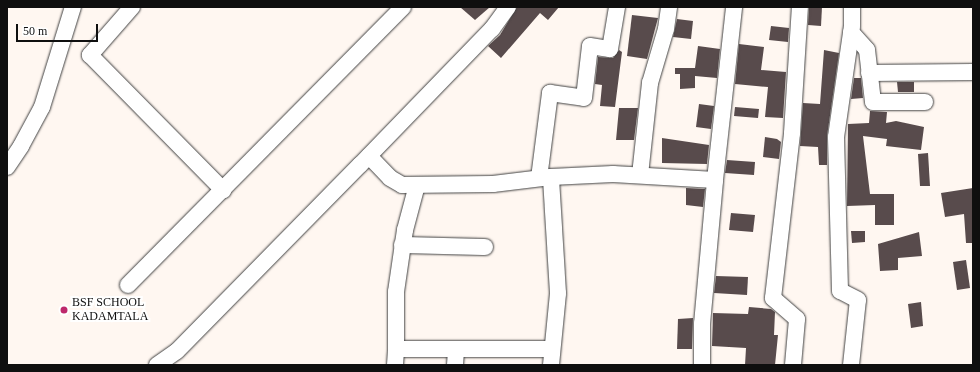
<!DOCTYPE html>
<style>
body{margin:0}
#map{position:relative;width:980px;height:372px;overflow:hidden;background:#fff7f1;font-family:"Times New Roman",serif}
div>[style]{position:absolute}
.building>*{inset:0;background:#584b4c}
.roads{filter:drop-shadow(0 0 1px #424242) drop-shadow(0 0 1px #424242)}
.minor>*{height:16px;margin:-8px;padding:0 8px;transform-origin:8px;border-radius:8px;background:#fff}
.dots>*{width:11px;height:11px;translate:-50% -50%;box-sizing:border-box;border:2px solid #fff;border-radius:50%}
span{translate:-50% -50%;white-space:nowrap;text-align:center;line-height:1.15;-webkit-text-stroke:4px #fff;paint-order:stroke}
.poi-label{font-size:12px;color:#0f0f0f}
.left{translate:0 -50%;text-align:left}
.frame{position:absolute;inset:0;border:8px solid #0f0f0f;pointer-events:none}
.scale{position:absolute;left:16px;top:24px;width:82px;height:18px;box-sizing:border-box;border:2px solid #0f0f0f;border-top:0;padding-left:5px;font-size:12px;line-height:14px;white-space:nowrap;color:#0f0f0f;-webkit-text-stroke:3px #fff;paint-order:stroke}
</style>
<div id="map">
<div class="building">
<div style="clip-path:polygon(460px 7px,490px 7px,475px 20px)"></div>
<div style="clip-path:polygon(517px 7px,559px 7px,548px 20px,540px 13px,501px 58px,488px 46px,500px 35px)"></div>
<div style="clip-path:polygon(809px 7px,822px 7px,821px 26px,808px 25px)"></div>
<div style="clip-path:polygon(632px 15px,658px 18px,647px 59px,627px 56px)"></div>
<div style="clip-path:polygon(677px 19px,693px 21px,691px 39px,673px 37px)"></div>
<div style="clip-path:polygon(771px 26px,789px 28px,788px 42px,769px 40px)"></div>
<div style="clip-path:polygon(739px 44px,764px 47px,761px 70px,786px 72px,783px 118px,765px 117px,768px 87px,735px 84px)"></div>
<div style="clip-path:polygon(698px 46px,720px 49px,717px 78px,695px 76px,695px 88px,680px 89px,680px 74px,675px 74px,675px 68px,695px 68px)"></div>
<div style="clip-path:polygon(619px 50px,622px 52px,615px 107px,600px 106px,602px 85px,595px 84px,598px 57px,613px 58px)"></div>
<div style="clip-path:polygon(824px 50px,839px 53px,827px 136px,827px 165px,819px 165px,818px 147px,800px 146px,803px 103px,820px 104px)"></div>
<div style="clip-path:polygon(854px 78px,861px 78px,863px 98px,851px 99px)"></div>
<div style="clip-path:polygon(897px 82px,914px 82px,914px 92px,898px 92px)"></div>
<div style="clip-path:polygon(699px 104px,714px 106px,711px 129px,696px 127px)"></div>
<div style="clip-path:polygon(735px 107px,759px 109px,758px 118px,734px 116px)"></div>
<div style="clip-path:polygon(619px 108px,638px 108px,634px 140px,616px 140px)"></div>
<div style="clip-path:polygon(870px 111px,887px 112px,886px 123px,896px 121px,924px 127px,921px 150px,886px 146px,887px 139px,863px 136px,870px 194px,894px 194px,894px 225px,875px 225px,875px 205px,847px 206px,848px 124px,869px 123px)"></div>
<div style="clip-path:polygon(765px 137px,777px 139px,781px 142px,779px 159px,763px 157px)"></div>
<div style="clip-path:polygon(662px 138px,709px 145px,707px 164px,662px 163px)"></div>
<div style="clip-path:polygon(928px 153px,930px 186px,920px 186px,918px 154px)"></div>
<div style="clip-path:polygon(727px 160px,755px 162px,754px 175px,725px 173px)"></div>
<div style="clip-path:polygon(686px 188px,705px 189px,703px 207px,686px 205px)"></div>
<div style="clip-path:polygon(973px 188px,973px 243px,966px 243px,964px 214px,945px 217px,941px 193px)"></div>
<div style="clip-path:polygon(731px 213px,755px 215px,753px 232px,729px 230px)"></div>
<div style="clip-path:polygon(851px 231px,865px 231px,865px 242px,852px 243px)"></div>
<div style="clip-path:polygon(919px 232px,922px 256px,898px 258px,898px 270px,880px 271px,878px 244px)"></div>
<div style="clip-path:polygon(966px 260px,970px 288px,957px 290px,953px 262px)"></div>
<div style="clip-path:polygon(716px 276px,748px 277px,747px 295px,714px 293px)"></div>
<div style="clip-path:polygon(921px 302px,923px 326px,911px 328px,908px 304px)"></div>
<div style="clip-path:polygon(749px 307px,771px 309px,775px 312px,774px 335px,778px 335px,775px 365px,745px 365px,746px 348px,712px 346px,713px 313px,748px 314px)"></div>
<div style="clip-path:polygon(693px 318px,692px 349px,677px 349px,678px 319px)"></div>
</div>
<div class="roads">
<div class="minor">
<div style="left:132px;top:7px;width:64px;rotate:131.2deg"></div>
<div style="left:90px;top:55px;width:190px;rotate:45.4deg"></div>
<div style="left:851px;top:32px;width:24px;rotate:48deg"></div>
<div style="left:867px;top:50px;width:52px;rotate:83.4deg"></div>
<div style="left:873px;top:102px;width:52px"></div>
<div style="left:869px;top:73px;width:104px;rotate:-0.6deg"></div>
<div style="left:369px;top:156px;width:30px;rotate:46deg"></div>
<div style="left:390px;top:178px;width:14px;rotate:30deg"></div>
<div style="left:402px;top:185px;width:91px;rotate:-0.6deg"></div>
<div style="left:493px;top:184px;width:58px;rotate:-6.9deg"></div>
<div style="left:551px;top:177px;width:62px;rotate:-2.8deg"></div>
<div style="left:613px;top:174px;width:102px;rotate:3.4deg"></div>
<div style="left:715px;top:180px;width:174px;rotate:-83.7deg"></div>
<div style="left:7px;top:167px;width:25px;rotate:-56deg"></div>
<div style="left:21px;top:146px;width:44px;rotate:-61.7deg"></div>
<div style="left:42px;top:107px;width:105px;rotate:-72.8deg"></div>
<div style="left:640px;top:175px;width:93px;rotate:-83.8deg"></div>
<div style="left:650px;top:83px;width:56px;rotate:-73.5deg"></div>
<div style="left:666px;top:29px;width:22px;rotate:-82deg"></div>
<div style="left:539px;top:178px;width:86px;rotate:-82.6deg"></div>
<div style="left:550px;top:93px;width:34px;rotate:8deg"></div>
<div style="left:584px;top:98px;width:52px;rotate:-83.4deg"></div>
<div style="left:590px;top:46px;width:20px;rotate:9deg"></div>
<div style="left:610px;top:49px;width:43px;rotate:-80.5deg"></div>
<div style="left:417px;top:185px;width:47px;rotate:104.9deg"></div>
<div style="left:405px;top:230px;width:63px;rotate:98.3deg"></div>
<div style="left:396px;top:292px;width:57px;rotate:90deg"></div>
<div style="left:396px;top:349px;width:156px"></div>
<div style="left:402px;top:245px;width:83px;rotate:1.4deg"></div>
<div style="left:128px;top:285px;width:391px;rotate:-45.3deg"></div>
<div style="left:157px;top:365px;width:24px;rotate:-35deg"></div>
<div style="left:177px;top:351px;width:261px;rotate:-45.5deg"></div>
<div style="left:360px;top:165px;width:190px;rotate:-45.9deg"></div>
<div style="left:492px;top:29px;width:27px;rotate:-54deg"></div>
<div style="left:395px;top:365px;width:16px;rotate:-86deg"></div>
<div style="left:455px;top:365px;width:16px;rotate:-86deg"></div>
<div style="left:551px;top:365px;width:72px;rotate:-84.4deg"></div>
<div style="left:558px;top:293px;width:116px;rotate:-93.5deg"></div>
<div style="left:702px;top:365px;width:41px;rotate:-90deg"></div>
<div style="left:702px;top:324px;width:145px;rotate:-84.8deg"></div>
<div style="left:793px;top:365px;width:46px;rotate:-85deg"></div>
<div style="left:797px;top:319px;width:32px;rotate:-139deg"></div>
<div style="left:773px;top:298px;width:166px;rotate:-83.4deg"></div>
<div style="left:792px;top:133px;width:126px;rotate:-86.4deg"></div>
<div style="left:851px;top:365px;width:65px;rotate:-83.9deg"></div>
<div style="left:858px;top:300px;width:20px;rotate:-153deg"></div>
<div style="left:840px;top:291px;width:154px;rotate:-91.5deg"></div>
<div style="left:836px;top:137px;width:112px;rotate:-81.8deg"></div>
<div style="left:852px;top:26px;width:19px;rotate:-90deg"></div>
</div>
</div>
<div class="dots">
<div style="left:64px;top:310px;background:#be286b"></div>
</div>
<div class="poi-label">
<span class="left" style="left:72px;top:310px">BSF SCHOOL<br>KADAMTALA</span>
</div>
<div class="frame"></div>
<div class="scale">50 m</div>
</div>
